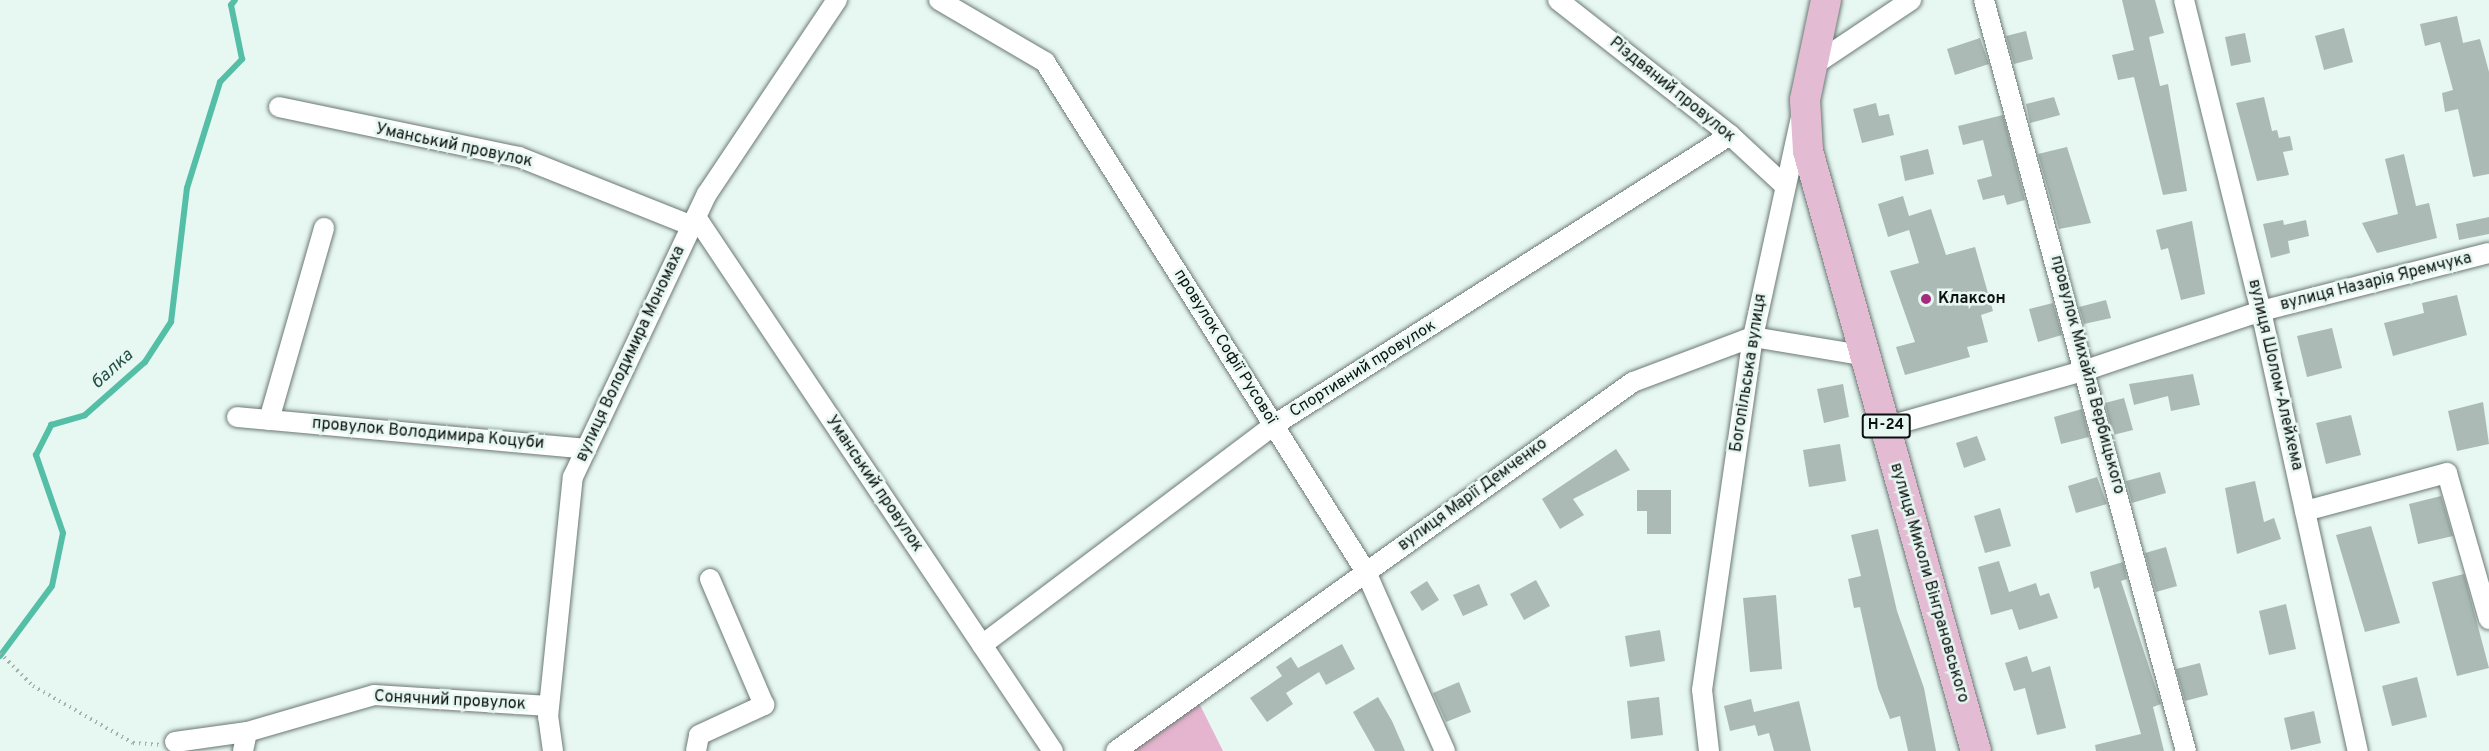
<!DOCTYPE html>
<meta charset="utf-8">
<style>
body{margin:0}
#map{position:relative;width:2489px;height:751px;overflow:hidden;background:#e7f7f2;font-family:Overpass,sans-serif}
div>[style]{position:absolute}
.green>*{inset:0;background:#e5b4cf}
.stream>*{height:6px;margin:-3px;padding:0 3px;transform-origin:3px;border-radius:3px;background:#54bfa6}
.building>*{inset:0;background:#abbab5}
.path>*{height:4px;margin-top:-2px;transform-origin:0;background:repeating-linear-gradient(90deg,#a4b1ad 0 1.5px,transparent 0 6px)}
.roads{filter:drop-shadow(0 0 2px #6b7974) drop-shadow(0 0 2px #6b7974)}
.street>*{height:20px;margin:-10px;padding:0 10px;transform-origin:10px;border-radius:10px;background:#fff}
.primary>*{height:30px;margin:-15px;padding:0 15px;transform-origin:15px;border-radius:15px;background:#e3bbd2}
.dots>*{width:16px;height:16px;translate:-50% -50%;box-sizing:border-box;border:3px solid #e7f7f2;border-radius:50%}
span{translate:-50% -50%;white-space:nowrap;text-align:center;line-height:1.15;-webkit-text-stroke:5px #e7f7f2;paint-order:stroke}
.shield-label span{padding:2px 4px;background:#e7f7f2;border:2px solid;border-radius:4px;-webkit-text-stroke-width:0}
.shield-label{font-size:15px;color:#0c1110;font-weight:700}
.street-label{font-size:16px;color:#0c1110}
.poi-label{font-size:16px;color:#0c1110;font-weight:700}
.left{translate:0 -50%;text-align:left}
.water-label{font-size:18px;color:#245247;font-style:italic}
</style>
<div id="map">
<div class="green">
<div style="clip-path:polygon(1195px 695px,1223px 751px,1118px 751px)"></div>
</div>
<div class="stream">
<div style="left:0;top:656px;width:87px;rotate:-53.4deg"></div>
<div style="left:52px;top:586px;width:54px;rotate:-78.3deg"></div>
<div style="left:63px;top:533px;width:83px;rotate:-109.1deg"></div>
<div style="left:36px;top:455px;width:34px;rotate:-63deg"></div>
<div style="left:51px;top:425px;width:35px;rotate:-16deg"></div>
<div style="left:85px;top:415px;width:80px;rotate:-41.5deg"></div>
<div style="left:145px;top:362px;width:48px;rotate:-57deg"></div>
<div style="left:171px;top:322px;width:135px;rotate:-83.2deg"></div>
<div style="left:187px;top:188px;width:111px;rotate:-72.7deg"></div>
<div style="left:220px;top:82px;width:32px;rotate:-46deg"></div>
<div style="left:242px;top:59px;width:55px;rotate:-101.5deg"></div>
<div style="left:231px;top:5px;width:6px;rotate:-51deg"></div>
</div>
<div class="building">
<div style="clip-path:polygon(2122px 0,2155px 0,2164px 33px,2149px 37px,2160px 86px,2168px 84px,2187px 191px,2163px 195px,2134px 77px,2118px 80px,2112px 55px,2134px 50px)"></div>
<div style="clip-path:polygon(2457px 16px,2463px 43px,2480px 39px,2489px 72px,2489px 174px,2473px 177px,2458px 109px,2445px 112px,2442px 93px,2453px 90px,2440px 42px,2425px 46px,2420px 24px)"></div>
<div style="clip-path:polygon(2344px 28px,2353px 62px,2324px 70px,2315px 36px)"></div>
<div style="clip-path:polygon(2026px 31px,2033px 59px,2014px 64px,2006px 36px)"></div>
<div style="clip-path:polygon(2245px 33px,2251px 62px,2231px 66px,2225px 37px)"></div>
<div style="clip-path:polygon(1980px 38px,1989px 64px,1955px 75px,1947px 49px)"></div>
<div style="clip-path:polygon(2054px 97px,2060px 115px,2030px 123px,2026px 104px)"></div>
<div style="clip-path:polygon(2264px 97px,2272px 131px,2277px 130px,2279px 138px,2290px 136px,2293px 150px,2283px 152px,2289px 175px,2257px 181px,2236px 103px)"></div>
<div style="clip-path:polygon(1876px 103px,1879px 116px,1889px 114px,1894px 135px,1862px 143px,1853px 109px)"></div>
<div style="clip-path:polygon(2003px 115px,2025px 200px,2007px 205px,2004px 195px,1983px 200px,1977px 180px,1992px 176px,1983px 140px,1963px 145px,1958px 126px)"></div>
<div style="clip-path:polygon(2067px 147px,2091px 223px,2059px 229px,2038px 154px)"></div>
<div style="clip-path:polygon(1928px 149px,1934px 174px,1905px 181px,1900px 156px)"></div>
<div style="clip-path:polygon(2404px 154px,2416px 206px,2429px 203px,2437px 238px,2377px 253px,2362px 223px,2398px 214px,2385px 159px)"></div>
<div style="clip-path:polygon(1903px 196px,1909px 216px,1931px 209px,1946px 255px,1975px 247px,1993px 311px,1981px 315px,1988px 342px,1967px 347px,1970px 357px,1905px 375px,1896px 347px,1915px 342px,1890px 271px,1919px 263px,1909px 230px,1888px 237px,1878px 204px)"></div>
<div style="clip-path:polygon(2489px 217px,2489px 234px,2459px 240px,2456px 224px)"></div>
<div style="clip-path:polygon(2283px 220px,2284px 225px,2306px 220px,2309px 236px,2288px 241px,2290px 253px,2271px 258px,2263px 224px)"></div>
<div style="clip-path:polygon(2192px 221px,2205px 294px,2181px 300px,2168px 248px,2161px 250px,2156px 230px)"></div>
<div style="clip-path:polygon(2457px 295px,2467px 335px,2393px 356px,2384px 323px,2424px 313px,2422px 303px)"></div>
<div style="clip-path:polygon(2106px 300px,2111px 318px,2084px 324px,2079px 307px)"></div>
<div style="clip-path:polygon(2053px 303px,2062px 335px,2038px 342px,2029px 309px)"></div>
<div style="clip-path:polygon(2332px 328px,2342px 368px,2307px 377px,2297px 336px)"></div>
<div style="clip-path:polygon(2193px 374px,2200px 405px,2171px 411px,2168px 396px,2134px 405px,2129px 384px)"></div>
<div style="clip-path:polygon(1843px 384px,1849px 417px,1824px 423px,1817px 389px)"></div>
<div style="clip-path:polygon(2124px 398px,2133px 430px,2113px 435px,2105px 403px)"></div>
<div style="clip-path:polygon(2483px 402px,2489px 444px,2457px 451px,2448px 411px)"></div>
<div style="clip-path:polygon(2082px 409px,2089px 437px,2061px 444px,2054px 417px)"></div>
<div style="clip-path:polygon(2351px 415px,2361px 455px,2326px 464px,2316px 423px)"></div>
<div style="clip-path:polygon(1977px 436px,1986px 460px,1964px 468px,1956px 443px)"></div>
<div style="clip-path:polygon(1840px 444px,1846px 481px,1809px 487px,1803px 450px)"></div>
<div style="clip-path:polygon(1616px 449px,1630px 470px,1573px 499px,1584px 515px,1560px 529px,1542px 499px)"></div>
<div style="clip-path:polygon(2160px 472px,2166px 493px,2132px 503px,2126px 481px)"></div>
<div style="clip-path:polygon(2097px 477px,2107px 504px,2076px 513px,2068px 486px)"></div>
<div style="clip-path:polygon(2255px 481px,2264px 522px,2274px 518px,2281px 539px,2237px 554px,2225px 488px)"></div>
<div style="clip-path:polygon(1637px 490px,1671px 490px,1671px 534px,1647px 534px,1647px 511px,1637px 511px)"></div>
<div style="clip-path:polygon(2441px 496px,2453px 536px,2418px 544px,2409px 504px)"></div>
<div style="clip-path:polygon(2000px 508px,2011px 546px,1985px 553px,1974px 516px)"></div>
<div style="clip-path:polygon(2371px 526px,2400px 623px,2365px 632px,2336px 535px)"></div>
<div style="clip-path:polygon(1878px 529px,1897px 611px,1924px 688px,1936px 751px,1908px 751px,1900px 716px,1890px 719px,1878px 688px,1860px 607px,1854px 608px,1848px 579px,1861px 576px,1851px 535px)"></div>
<div style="clip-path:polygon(2166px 547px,2177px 586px,2156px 592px,2145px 553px)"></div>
<div style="clip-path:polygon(1999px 561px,2009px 592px,2036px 583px,2040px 596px,2049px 593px,2058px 618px,2019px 630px,2012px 609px,1991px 615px,1978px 567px)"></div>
<div style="clip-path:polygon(2123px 562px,2127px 579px,2121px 581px,2161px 704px,2153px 707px,2164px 751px,2096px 751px,2095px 745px,2141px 734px,2099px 587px,2094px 589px,2090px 572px)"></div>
<div style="clip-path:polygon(2464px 574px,2489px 668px,2457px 676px,2432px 582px)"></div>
<div style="clip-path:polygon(1536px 580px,1550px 606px,1524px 620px,1510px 594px)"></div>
<div style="clip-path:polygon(1427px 581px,1439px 600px,1422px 611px,1410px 592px)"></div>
<div style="clip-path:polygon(1479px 584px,1488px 605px,1463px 616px,1453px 595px)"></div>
<div style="clip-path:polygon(1776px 595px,1782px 669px,1750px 672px,1743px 598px)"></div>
<div style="clip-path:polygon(2286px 604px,2296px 649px,2269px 655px,2259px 611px)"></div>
<div style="clip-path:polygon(1660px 630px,1665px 661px,1630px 667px,1625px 636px)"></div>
<div style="clip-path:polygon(1342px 644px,1355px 669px,1326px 685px,1319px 672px,1286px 693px,1293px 704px,1267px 722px,1250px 698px,1282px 676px,1276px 667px,1291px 657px,1298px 668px)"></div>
<div style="clip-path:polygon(2027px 656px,2032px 672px,2050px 666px,2066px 728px,2037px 735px,2025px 688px,2014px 691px,2005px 663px)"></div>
<div style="clip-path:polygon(2200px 663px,2208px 695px,2185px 701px,2176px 669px)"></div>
<div style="clip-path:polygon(2417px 677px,2427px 717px,2392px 726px,2382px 686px)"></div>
<div style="clip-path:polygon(1459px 682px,1471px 712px,1446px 722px,1433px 693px)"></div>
<div style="clip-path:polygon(1378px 697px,1392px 721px,1405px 751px,1375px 751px,1353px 712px)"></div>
<div style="clip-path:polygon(1659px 697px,1663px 735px,1631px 739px,1627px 701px)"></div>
<div style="clip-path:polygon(1751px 699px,1754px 712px,1799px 701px,1811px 751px,1774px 751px,1769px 733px,1758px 736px,1755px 725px,1730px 731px,1724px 706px)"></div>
<div style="clip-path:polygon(2314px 711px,2321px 743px,2291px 750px,2284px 718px)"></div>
</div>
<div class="path">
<div style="left:0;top:653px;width:47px;rotate:45deg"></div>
<div style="left:33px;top:686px;width:115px;rotate:29.7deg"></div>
<div style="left:133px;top:743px;width:26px;rotate:4deg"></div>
</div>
<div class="roads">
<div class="street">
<div style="left:939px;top:0;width:123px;rotate:30.3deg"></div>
<div style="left:1045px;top:62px;width:603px;rotate:57.81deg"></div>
<div style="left:1366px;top:572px;width:196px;rotate:66.2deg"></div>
<div style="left:1558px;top:0;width:219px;rotate:38.1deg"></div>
<div style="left:1730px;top:135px;width:72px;rotate:42.8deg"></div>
<div style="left:1984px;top:0;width:778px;rotate:74.95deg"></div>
<div style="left:2184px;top:0;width:320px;rotate:76.1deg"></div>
<div style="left:2261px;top:311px;width:451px;rotate:77.6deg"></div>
<div style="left:1814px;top:65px;width:117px;rotate:-33.8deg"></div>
<div style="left:279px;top:107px;width:245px;rotate:11.8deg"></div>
<div style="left:519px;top:157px;width:186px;rotate:21.7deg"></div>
<div style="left:696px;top:217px;width:642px;rotate:56.24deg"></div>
<div style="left:237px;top:417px;width:350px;rotate:5.2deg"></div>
<div style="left:269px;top:420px;width:200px;rotate:-74deg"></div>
<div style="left:1886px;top:427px;width:208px;rotate:-15.9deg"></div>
<div style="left:2086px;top:370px;width:185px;rotate:-18.6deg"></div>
<div style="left:2261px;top:311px;width:235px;rotate:-14.3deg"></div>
<div style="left:2305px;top:511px;width:147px;rotate:-15deg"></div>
<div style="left:2447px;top:473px;width:152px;rotate:74deg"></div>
<div style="left:982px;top:645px;width:366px;rotate:-37deg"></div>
<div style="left:1274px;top:425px;width:540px;rotate:-32.45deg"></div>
<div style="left:175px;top:742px;width:73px;rotate:-7.9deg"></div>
<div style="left:247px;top:732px;width:132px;rotate:-16.2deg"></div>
<div style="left:374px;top:695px;width:175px;rotate:3.6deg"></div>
<div style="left:243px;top:751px;width:19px;rotate:-78deg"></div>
<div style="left:553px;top:751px;width:34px;rotate:-98deg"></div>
<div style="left:548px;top:717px;width:241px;rotate:-84.1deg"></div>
<div style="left:573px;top:477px;width:313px;rotate:-64.7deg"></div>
<div style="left:707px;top:194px;width:234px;rotate:-56.2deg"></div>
<div style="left:696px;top:751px;width:16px;rotate:-79deg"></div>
<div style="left:699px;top:735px;width:72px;rotate:-24.8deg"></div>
<div style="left:764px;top:705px;width:137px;rotate:-113.2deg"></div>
<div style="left:1116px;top:751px;width:635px;rotate:-35.52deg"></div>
<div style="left:1633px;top:382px;width:128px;rotate:-20.6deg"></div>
<div style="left:1753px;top:337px;width:115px;rotate:9.5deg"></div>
<div style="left:1709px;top:751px;width:61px;rotate:-96.5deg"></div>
<div style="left:1702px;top:690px;width:357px;rotate:-81.8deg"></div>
<div style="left:1753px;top:337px;width:221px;rotate:-77.7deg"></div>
</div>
<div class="primary">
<div style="left:1826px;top:0;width:102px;rotate:101.9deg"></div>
<div style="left:1805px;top:100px;width:51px;rotate:86.6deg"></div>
<div style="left:1808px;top:151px;width:623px;rotate:74.36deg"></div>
</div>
</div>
<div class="dots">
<div style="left:1926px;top:299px;background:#a62a7d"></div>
</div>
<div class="shield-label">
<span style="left:1886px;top:426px">Н-24</span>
</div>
<div class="street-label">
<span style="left:1672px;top:90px;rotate:39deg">Різдвяний провулок</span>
<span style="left:454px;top:146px;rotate:12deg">Уманський провулок</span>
<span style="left:2376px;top:282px;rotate:-14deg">вулиця Назарія Яремчука</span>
<span style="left:1225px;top:347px;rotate:58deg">провулок Софії Русової</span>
<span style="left:631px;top:354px;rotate:-65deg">вулиця Володимира Мономаха</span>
<span style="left:1363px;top:369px;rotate:-32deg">Спортивний провулок</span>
<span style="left:1749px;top:373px;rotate:-81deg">Богопільська вулиця</span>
<span style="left:2087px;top:375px;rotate:75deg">провулок Михайла Вербицького</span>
<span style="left:2275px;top:375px;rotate:77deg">вулиця Шолом-Алейхема</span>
<span style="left:428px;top:434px;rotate:5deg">провулок Володимира Коцуби</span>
<span style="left:874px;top:484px;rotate:56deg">Уманський провулок</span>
<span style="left:1473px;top:495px;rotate:-36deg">вулиця Марії Демченко</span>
<span style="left:1929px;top:583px;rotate:74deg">вулиця Миколи Вінграновського</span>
<span style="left:450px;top:701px;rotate:3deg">Сонячний провулок</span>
</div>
<div class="poi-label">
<span class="left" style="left:1938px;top:299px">Клаксон</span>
</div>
<div class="water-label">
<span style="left:113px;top:370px;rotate:-42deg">балка</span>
</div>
</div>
